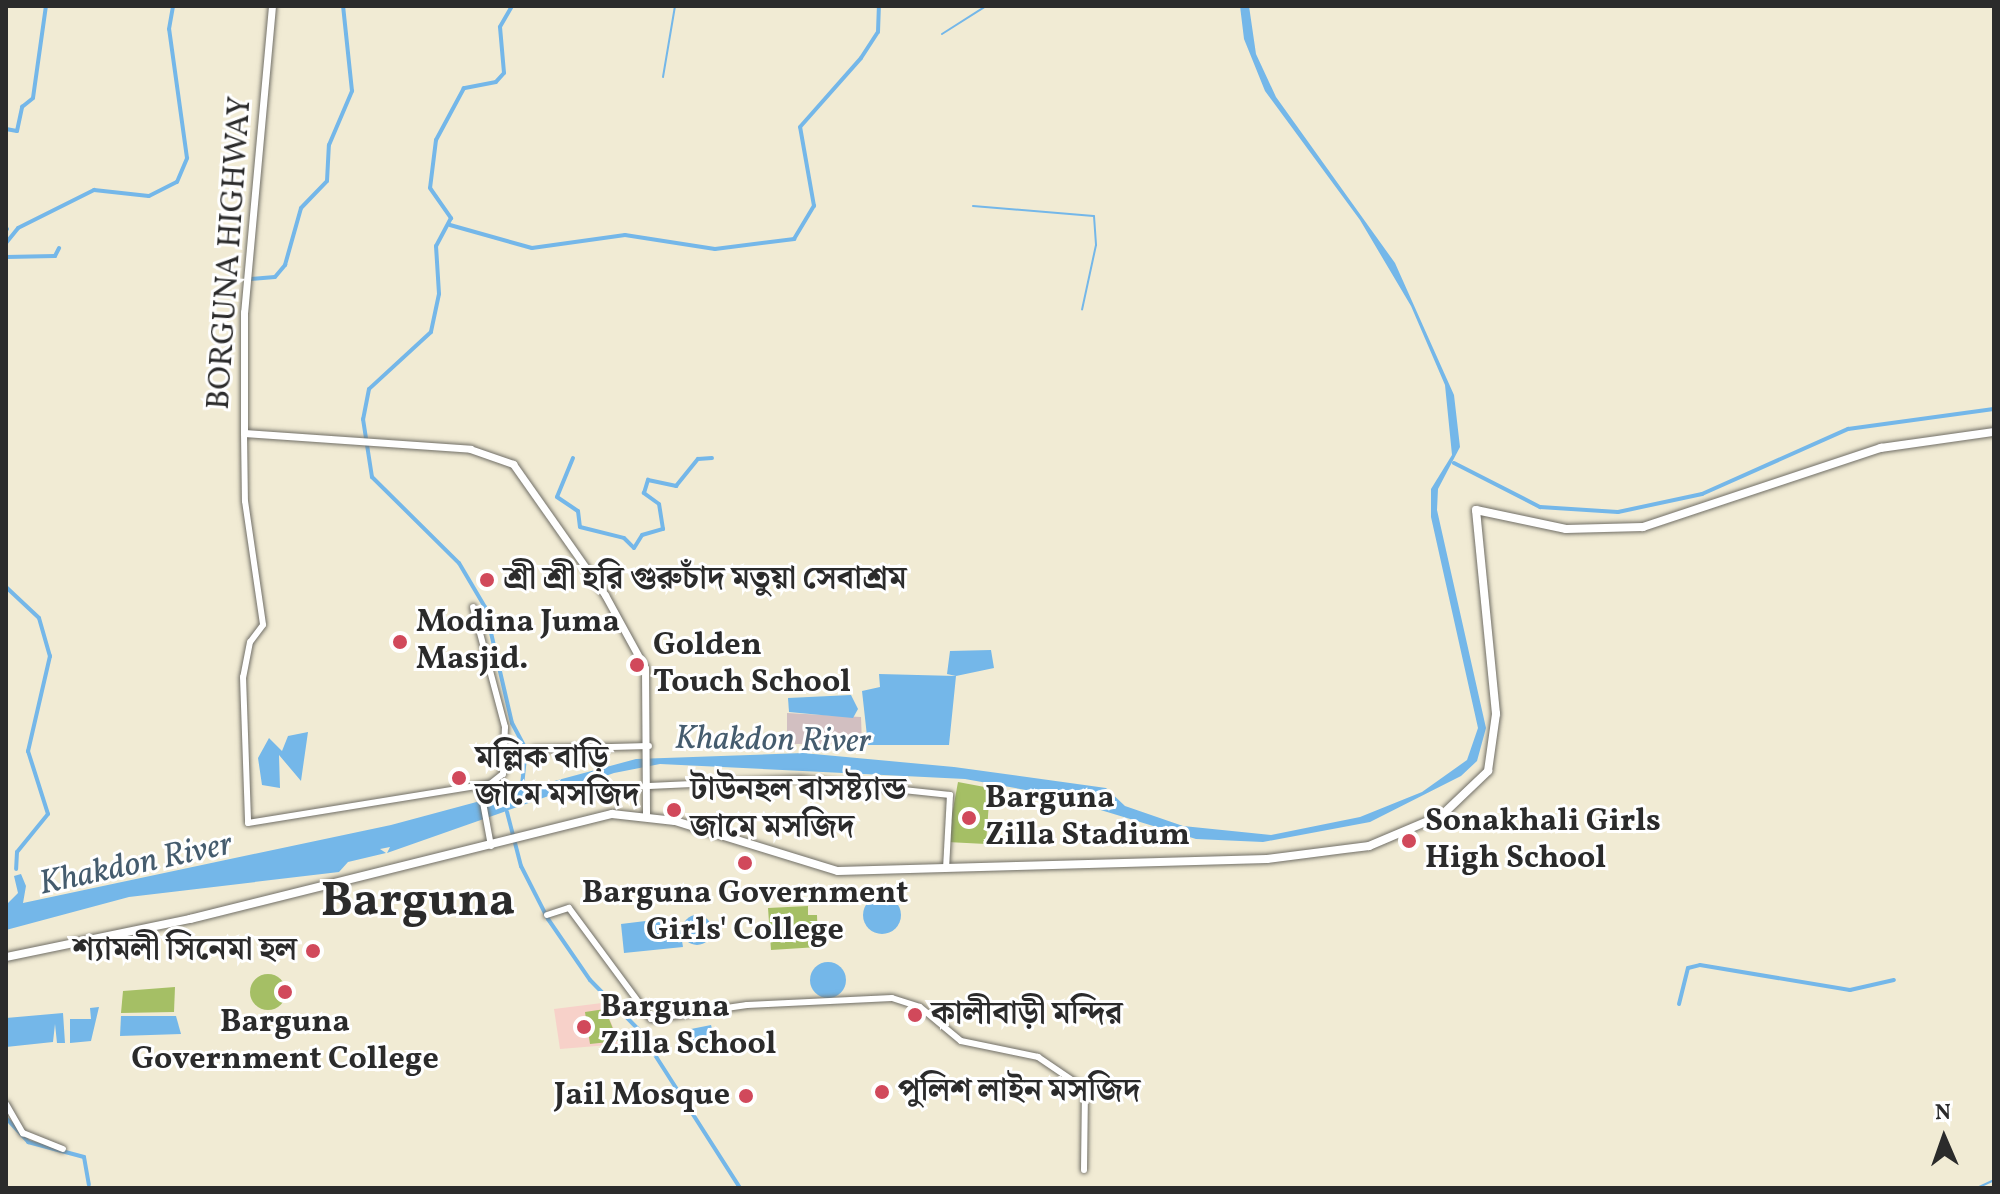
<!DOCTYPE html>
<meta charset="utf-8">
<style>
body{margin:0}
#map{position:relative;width:2000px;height:1194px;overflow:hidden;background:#f1ebd4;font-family:Vollkorn,"Noto Serif Bengali",serif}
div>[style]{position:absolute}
.built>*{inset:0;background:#f7d1c9}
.industrial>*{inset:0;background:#d2bfc1}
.green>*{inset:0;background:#a5bf65}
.round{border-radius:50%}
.water>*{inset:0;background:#74b7e9}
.stream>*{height:2px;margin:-1px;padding:0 1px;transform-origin:1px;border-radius:1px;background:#74b7e9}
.canal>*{height:4px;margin:-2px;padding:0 2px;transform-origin:2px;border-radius:2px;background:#74b7e9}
.roads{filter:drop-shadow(0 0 2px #706e66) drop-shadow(0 0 2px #706e66)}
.tertiary>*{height:6px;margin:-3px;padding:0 3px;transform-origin:3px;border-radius:3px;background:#fff}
.secondary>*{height:7px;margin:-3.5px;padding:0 3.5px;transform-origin:3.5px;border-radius:3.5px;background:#fff}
.primary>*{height:8px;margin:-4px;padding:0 4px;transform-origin:4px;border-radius:4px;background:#fff}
.dots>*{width:22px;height:22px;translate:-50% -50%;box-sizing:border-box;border:4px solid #fff;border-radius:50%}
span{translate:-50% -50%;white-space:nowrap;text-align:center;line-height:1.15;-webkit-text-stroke:6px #fff;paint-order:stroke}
.street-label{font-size:32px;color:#2b2b2b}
.poi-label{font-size:32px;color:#2b2b2b;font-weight:700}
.left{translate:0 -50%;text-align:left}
.right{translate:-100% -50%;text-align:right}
.water-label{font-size:34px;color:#455c6e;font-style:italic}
.town-label{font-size:48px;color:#2b2b2b;font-weight:700}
.frame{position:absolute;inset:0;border:8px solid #2b2b2b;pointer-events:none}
.north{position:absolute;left:1904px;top:1098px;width:80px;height:80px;-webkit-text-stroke:6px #fff;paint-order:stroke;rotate:358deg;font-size:22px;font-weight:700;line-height:32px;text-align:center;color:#2b2b2b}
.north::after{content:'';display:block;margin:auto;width:28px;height:36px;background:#2b2b2b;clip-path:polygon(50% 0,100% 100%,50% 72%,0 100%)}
</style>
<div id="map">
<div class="built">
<div style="clip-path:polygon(602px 1003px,621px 1044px,560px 1049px,554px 1009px)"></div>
</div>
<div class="industrial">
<div style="clip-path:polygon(787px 713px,861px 717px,862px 744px,787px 744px)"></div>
</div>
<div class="green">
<div style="clip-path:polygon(958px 782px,990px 788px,986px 844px,947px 842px)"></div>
<div style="clip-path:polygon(808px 906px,808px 915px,817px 915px,818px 947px,771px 950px,768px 908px)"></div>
<div class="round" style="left:250px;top:974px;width:36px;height:36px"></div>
<div style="clip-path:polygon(175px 987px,174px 1012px,121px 1013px,123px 991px)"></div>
<div style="clip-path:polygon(605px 1009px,618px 1041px,590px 1044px,585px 1012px)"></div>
</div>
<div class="water">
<div style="clip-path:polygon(1240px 6px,1249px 6px,1256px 54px,1276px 97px,1395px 263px,1454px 395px,1460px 447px,1438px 489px,1437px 510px,1486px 728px,1477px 761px,1461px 776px,1370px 822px,1263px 842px,1196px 839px,1048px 794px,965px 779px,660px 764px,614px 773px,387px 853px,390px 847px,380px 849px,386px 853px,348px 862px,339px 872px,129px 897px,6px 930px,6px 905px,18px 893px,14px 876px,21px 874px,26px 886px,23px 903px,391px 825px,636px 759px,803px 753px,954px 767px,1106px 788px,1125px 806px,1183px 826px,1271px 835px,1360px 817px,1422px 792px,1467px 760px,1478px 728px,1431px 517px,1431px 489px,1452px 455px,1445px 385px,1411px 306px,1360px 220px,1265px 91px,1244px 39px)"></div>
<div style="clip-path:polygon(950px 651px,991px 650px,994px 668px,956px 676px,949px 745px,868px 745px,862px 691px,880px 687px,879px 674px,956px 676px,947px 674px)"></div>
<div style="clip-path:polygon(851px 695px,858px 709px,853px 718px,789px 712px,788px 698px)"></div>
<div style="clip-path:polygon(308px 732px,301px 781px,279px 755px,280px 788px,262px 785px,258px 758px,269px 738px,282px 751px,288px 736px)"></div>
<div class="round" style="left:863px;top:896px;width:38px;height:38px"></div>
<div class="round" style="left:682px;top:915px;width:30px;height:30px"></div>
<div style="clip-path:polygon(678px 917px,683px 947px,624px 953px,621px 924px)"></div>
<div class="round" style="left:810px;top:962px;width:36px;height:36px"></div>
<div style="clip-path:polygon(99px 1007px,91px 1041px,70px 1043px,70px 1019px,91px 1019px,90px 1008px)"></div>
<div style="clip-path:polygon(63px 1013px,65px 1043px,57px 1043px,55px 1024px,53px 1042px,6px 1047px,6px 1018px)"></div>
<div style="clip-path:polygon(121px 1016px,176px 1016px,181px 1034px,120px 1036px)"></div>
<div style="clip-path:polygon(711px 1025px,716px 1043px,681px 1055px,681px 1031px)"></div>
</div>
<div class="stream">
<div style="left:942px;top:34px;width:52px;rotate:-32.5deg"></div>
<div style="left:663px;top:77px;width:72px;rotate:-80.4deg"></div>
<div style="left:973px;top:206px;width:121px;rotate:4.7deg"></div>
<div style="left:1094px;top:216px;width:29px;rotate:86deg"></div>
<div style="left:1096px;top:245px;width:66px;rotate:102.2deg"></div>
<div style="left:1977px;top:1188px;width:19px;rotate:-25deg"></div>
</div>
<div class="canal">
<div style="left:512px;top:6px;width:24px;rotate:120deg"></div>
<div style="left:500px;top:27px;width:46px;rotate:85deg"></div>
<div style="left:504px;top:73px;width:12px;rotate:132deg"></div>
<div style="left:496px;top:82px;width:33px;rotate:169deg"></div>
<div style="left:464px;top:88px;width:59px;rotate:118.3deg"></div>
<div style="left:436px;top:140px;width:48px;rotate:97.1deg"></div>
<div style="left:430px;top:188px;width:37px;rotate:55deg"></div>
<div style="left:451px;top:218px;width:32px;rotate:118deg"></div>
<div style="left:436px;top:246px;width:48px;rotate:86.4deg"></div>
<div style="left:439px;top:294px;width:39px;rotate:102deg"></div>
<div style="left:431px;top:332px;width:84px;rotate:137.4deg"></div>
<div style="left:369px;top:389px;width:31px;rotate:101deg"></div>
<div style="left:363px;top:419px;width:59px;rotate:81.2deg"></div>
<div style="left:372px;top:477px;width:122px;rotate:44.7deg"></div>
<div style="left:459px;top:563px;width:51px;rotate:59.4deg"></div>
<div style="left:485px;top:607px;width:119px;rotate:76.9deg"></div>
<div style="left:512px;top:723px;width:30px;rotate:62deg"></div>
<div style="left:526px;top:749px;width:45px;rotate:96.3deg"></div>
<div style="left:6px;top:129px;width:11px;rotate:10deg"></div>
<div style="left:17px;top:131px;width:25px;rotate:-78deg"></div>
<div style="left:22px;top:107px;width:14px;rotate:-39deg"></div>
<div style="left:33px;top:98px;width:93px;rotate:-82deg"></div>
<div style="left:450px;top:225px;width:85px;rotate:15.7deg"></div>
<div style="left:532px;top:248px;width:94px;rotate:-8deg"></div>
<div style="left:625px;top:235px;width:91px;rotate:8.8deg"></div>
<div style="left:715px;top:249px;width:80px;rotate:-7.2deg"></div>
<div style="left:794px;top:239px;width:39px;rotate:-59deg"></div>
<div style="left:814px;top:206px;width:80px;rotate:-100deg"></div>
<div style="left:800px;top:127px;width:92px;rotate:-48.5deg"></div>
<div style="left:861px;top:58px;width:31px;rotate:-57deg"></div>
<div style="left:878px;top:32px;width:26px;rotate:-88deg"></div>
<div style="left:6px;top:229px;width:1px"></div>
<div style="left:6px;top:243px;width:19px;rotate:-51deg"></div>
<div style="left:18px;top:228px;width:85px;rotate:-26.6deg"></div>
<div style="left:94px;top:190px;width:55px;rotate:6.2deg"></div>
<div style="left:149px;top:196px;width:31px;rotate:-27deg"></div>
<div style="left:177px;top:182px;width:26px;rotate:-67deg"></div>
<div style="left:187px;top:158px;width:130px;rotate:-97.9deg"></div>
<div style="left:169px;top:29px;width:23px;rotate:-80deg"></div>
<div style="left:6px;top:257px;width:49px;rotate:-1.2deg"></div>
<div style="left:55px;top:256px;width:9px;rotate:-63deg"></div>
<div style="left:251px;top:279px;width:24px;rotate:-5deg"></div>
<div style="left:275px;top:277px;width:16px;rotate:-50deg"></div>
<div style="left:285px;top:265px;width:59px;rotate:-74.3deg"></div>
<div style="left:301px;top:208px;width:37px;rotate:-46deg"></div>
<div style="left:327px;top:181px;width:36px;rotate:-87deg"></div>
<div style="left:329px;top:145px;width:59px;rotate:-66.9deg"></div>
<div style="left:352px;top:91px;width:85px;rotate:-96deg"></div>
<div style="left:573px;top:458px;width:42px;rotate:112.3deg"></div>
<div style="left:557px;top:497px;width:25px;rotate:34deg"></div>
<div style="left:578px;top:511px;width:16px;rotate:83deg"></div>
<div style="left:580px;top:527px;width:45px;rotate:14deg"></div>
<div style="left:624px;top:538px;width:14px;rotate:45deg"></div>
<div style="left:634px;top:548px;width:15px;rotate:-58deg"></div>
<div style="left:642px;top:535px;width:22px;rotate:-16deg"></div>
<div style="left:663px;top:529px;width:25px;rotate:-99deg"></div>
<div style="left:659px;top:504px;width:19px;rotate:-144deg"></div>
<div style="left:644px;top:493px;width:14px;rotate:-73deg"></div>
<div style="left:648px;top:480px;width:29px;rotate:12deg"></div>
<div style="left:676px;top:486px;width:35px;rotate:-51deg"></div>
<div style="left:698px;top:459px;width:14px;rotate:-4deg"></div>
<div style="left:1454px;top:463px;width:97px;rotate:27.1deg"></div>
<div style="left:1540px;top:507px;width:78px;rotate:3.7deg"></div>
<div style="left:1618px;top:512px;width:86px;rotate:-12.1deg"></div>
<div style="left:1702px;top:494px;width:160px;rotate:-24deg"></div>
<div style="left:1848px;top:429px;width:147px;rotate:-7.8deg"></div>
<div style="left:6px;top:587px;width:45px;rotate:43.2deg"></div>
<div style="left:39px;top:618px;width:40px;rotate:74deg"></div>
<div style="left:50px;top:656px;width:98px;rotate:103deg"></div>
<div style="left:28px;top:751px;width:66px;rotate:72.4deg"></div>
<div style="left:48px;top:814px;width:49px;rotate:129.2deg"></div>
<div style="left:17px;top:852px;width:17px;rotate:93deg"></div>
<div style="left:507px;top:812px;width:56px;rotate:75.5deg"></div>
<div style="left:521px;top:866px;width:59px;rotate:63deg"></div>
<div style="left:548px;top:919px;width:74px;rotate:55.5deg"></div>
<div style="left:590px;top:980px;width:70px;rotate:45.6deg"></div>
<div style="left:639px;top:1030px;width:188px;rotate:57.4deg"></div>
<div style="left:1679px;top:1004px;width:37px;rotate:-76deg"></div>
<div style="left:1688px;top:968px;width:12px;rotate:-14deg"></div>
<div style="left:1700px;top:965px;width:152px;rotate:9.5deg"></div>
<div style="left:1850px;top:990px;width:45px;rotate:-12.8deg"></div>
<div style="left:6px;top:1118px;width:33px;rotate:47deg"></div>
<div style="left:28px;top:1142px;width:58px;rotate:15deg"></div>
<div style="left:84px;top:1157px;width:28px;rotate:80deg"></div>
</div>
<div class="roads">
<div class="tertiary">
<div style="left:244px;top:433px;width:68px;rotate:89.2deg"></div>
<div style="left:245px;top:501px;width:125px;rotate:81.7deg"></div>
<div style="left:263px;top:625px;width:21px;rotate:127deg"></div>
<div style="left:250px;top:642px;width:36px;rotate:101deg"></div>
<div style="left:243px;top:677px;width:146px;rotate:88deg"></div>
<div style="left:248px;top:823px;width:245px;rotate:-9.2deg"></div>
<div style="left:490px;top:784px;width:16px;rotate:-38deg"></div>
<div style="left:503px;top:774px;width:47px;rotate:-87.6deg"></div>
<div style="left:505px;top:727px;width:124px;rotate:-104.9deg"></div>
<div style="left:506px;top:758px;width:31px;rotate:-17deg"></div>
<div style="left:536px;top:749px;width:113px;rotate:-1.5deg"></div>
<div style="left:480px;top:786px;width:61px;rotate:79.6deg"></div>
<div style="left:649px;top:786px;width:151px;rotate:-2.7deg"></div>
<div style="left:800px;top:779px;width:151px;rotate:6.1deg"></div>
<div style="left:950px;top:795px;width:73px;rotate:93.1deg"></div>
<div style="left:547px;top:915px;width:23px;rotate:-18deg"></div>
<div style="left:569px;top:908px;width:138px;rotate:53.5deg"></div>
<div style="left:651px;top:1019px;width:97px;rotate:-8.3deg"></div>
<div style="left:747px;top:1005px;width:145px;rotate:-2.8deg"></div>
<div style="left:892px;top:998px;width:29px;rotate:18deg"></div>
<div style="left:920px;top:1007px;width:53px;rotate:39.7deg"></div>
<div style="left:961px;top:1041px;width:79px;rotate:11.7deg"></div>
<div style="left:1038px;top:1057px;width:57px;rotate:34.2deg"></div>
<div style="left:1085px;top:1089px;width:81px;rotate:90.7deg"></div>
<div style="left:6px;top:1104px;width:34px;rotate:60deg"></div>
<div style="left:23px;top:1133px;width:43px;rotate:21.8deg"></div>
</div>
<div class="secondary">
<div style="left:272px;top:6px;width:307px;rotate:95.2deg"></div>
<div style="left:244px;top:312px;width:121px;rotate:90deg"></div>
<div style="left:244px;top:433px;width:227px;rotate:4deg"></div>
<div style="left:470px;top:449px;width:46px;rotate:19.2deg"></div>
<div style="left:513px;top:464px;width:160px;rotate:54.9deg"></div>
<div style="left:605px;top:595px;width:83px;rotate:61.3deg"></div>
<div style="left:645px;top:668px;width:145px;rotate:89.6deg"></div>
</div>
<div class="primary">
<div style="left:6px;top:957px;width:188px;rotate:-11.7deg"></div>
<div style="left:190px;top:919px;width:435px;rotate:-14deg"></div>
<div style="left:612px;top:814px;width:63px;rotate:6.3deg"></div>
<div style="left:675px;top:821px;width:170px;rotate:17.1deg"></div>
<div style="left:838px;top:871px;width:429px;rotate:-1.6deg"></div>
<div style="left:1267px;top:859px;width:103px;rotate:-7.3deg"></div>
<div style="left:1369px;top:846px;width:79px;rotate:-23deg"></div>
<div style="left:1442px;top:815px;width:64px;rotate:-43.7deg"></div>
<div style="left:1488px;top:771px;width:58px;rotate:-82deg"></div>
<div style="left:1496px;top:714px;width:205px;rotate:-95.6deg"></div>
<div style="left:1476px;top:510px;width:92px;rotate:11.9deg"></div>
<div style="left:1566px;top:529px;width:77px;rotate:-1.5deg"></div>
<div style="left:1643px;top:527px;width:251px;rotate:-18.4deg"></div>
<div style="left:1881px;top:448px;width:114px;rotate:-8.1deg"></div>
</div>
</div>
<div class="dots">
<div style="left:487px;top:580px;background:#d1495b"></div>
<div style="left:400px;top:642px;background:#d1495b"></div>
<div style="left:637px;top:665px;background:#d1495b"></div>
<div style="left:459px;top:778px;background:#d1495b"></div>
<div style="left:674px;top:810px;background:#d1495b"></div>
<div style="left:969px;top:818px;background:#d1495b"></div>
<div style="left:1409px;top:841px;background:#d1495b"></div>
<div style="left:745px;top:863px;background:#d1495b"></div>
<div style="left:313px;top:951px;background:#d1495b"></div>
<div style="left:285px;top:992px;background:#d1495b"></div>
<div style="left:915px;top:1015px;background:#d1495b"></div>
<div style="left:584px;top:1027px;background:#d1495b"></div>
<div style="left:882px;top:1092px;background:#d1495b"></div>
<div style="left:746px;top:1096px;background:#d1495b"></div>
</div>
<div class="street-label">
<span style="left:231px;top:253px;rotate:-86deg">BORGUNA HIGHWAY</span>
</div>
<div class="poi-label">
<span class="left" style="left:503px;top:580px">শ্রী শ্রী হরি গুরুচাঁদ মতুয়া সেবাশ্রম</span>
<span class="left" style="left:416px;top:642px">Modina Juma<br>Masjid.</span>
<span class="left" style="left:653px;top:665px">Golden<br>Touch School</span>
<span class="left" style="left:475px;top:778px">মল্লিক বাড়ি<br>জামে মসজিদ</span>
<span class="left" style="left:690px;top:810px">টাউনহল বাসষ্ট্যান্ড<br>জামে মসজিদ</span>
<span class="left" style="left:985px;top:818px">Barguna<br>Zilla Stadium</span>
<span class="left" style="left:1425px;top:841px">Sonakhali Girls<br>High School</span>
<span style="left:745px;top:913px">Barguna Government<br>Girls' College</span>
<span class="right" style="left:297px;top:951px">শ্যামলী সিনেমা হল</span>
<span class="left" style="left:600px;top:1027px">Barguna<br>Zilla School</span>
<span class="left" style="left:931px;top:1015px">কালীবাড়ী মন্দির</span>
<span style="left:285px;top:1042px">Barguna<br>Government College</span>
<span class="left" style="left:898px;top:1092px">পুলিশ লাইন মসজিদ</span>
<span class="right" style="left:730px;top:1096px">Jail Mosque</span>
</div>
<div class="water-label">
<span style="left:773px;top:741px;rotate:1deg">Khakdon River</span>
<span style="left:136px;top:865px;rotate:-12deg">Khakdon River</span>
</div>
<div class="town-label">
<span style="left:418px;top:903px">Barguna</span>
</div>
<div class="frame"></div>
<div class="north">N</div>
</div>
